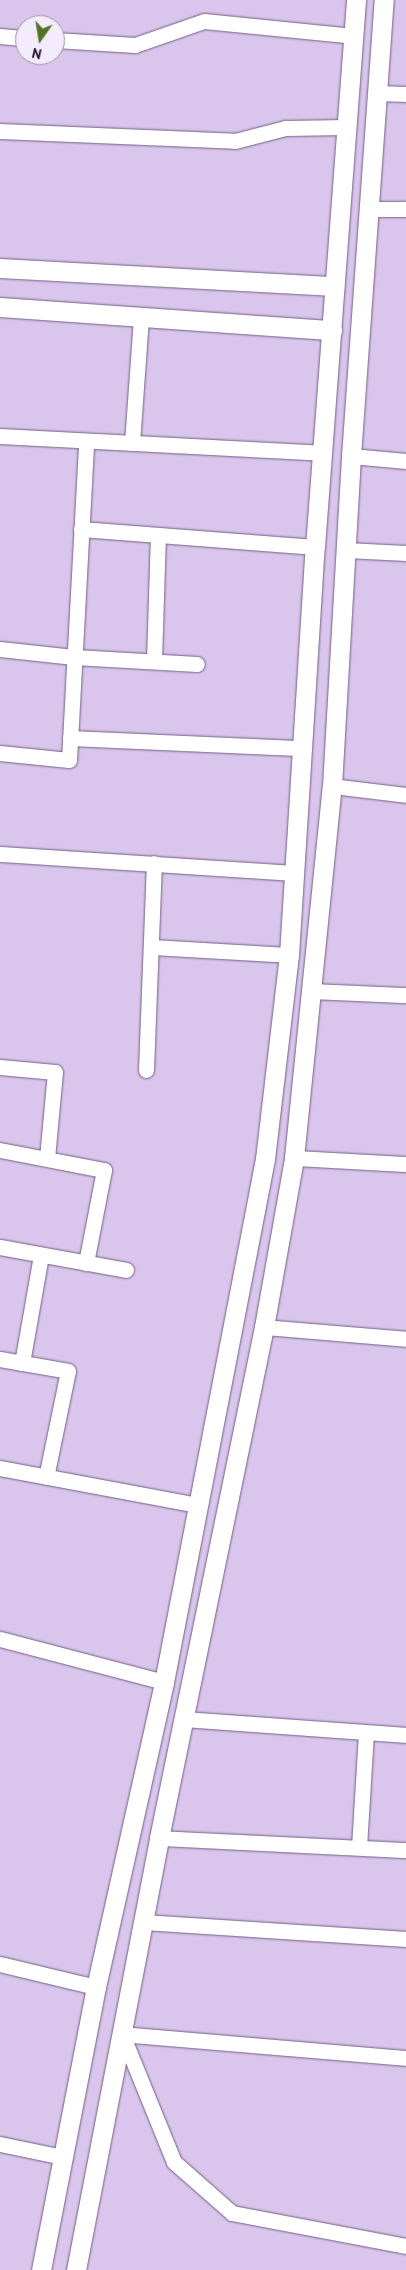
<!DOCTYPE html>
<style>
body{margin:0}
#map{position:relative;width:406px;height:2270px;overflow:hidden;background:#dac6ed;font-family:"PT Sans",sans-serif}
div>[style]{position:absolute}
.roads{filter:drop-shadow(0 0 1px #736184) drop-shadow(0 0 1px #736184)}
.minor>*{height:15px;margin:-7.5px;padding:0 7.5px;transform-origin:7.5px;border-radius:7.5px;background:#fff}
.tertiary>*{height:19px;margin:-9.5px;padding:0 9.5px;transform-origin:9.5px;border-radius:9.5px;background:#fff}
span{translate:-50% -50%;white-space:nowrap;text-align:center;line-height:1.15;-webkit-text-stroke:4.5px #f4ecfc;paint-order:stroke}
.north{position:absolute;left:15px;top:15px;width:50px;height:50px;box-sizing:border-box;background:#f4ecfc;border:1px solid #9d95a4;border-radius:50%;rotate:193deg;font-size:14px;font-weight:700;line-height:20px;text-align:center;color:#1a1321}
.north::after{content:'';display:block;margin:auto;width:18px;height:22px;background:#547126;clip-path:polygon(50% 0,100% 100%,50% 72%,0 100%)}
</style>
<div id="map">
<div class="roads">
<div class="minor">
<div style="left:0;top:36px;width:25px;rotate:5deg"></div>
<div style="left:55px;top:40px;width:80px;rotate:3.6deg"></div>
<div style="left:135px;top:45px;width:73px;rotate:-19.2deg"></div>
<div style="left:204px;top:21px;width:150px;rotate:5.7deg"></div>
<div style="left:378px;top:93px;width:28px;rotate:2deg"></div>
<div style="left:0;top:131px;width:235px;rotate:2.4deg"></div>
<div style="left:235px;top:141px;width:52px;rotate:-14.6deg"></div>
<div style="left:285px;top:128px;width:62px;rotate:-0.9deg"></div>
<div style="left:368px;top:209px;width:38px"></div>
<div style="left:0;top:436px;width:322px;rotate:3deg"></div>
<div style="left:132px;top:443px;width:126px;rotate:-85.9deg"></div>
<div style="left:351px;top:456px;width:55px;rotate:5.2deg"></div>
<div style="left:81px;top:529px;width:235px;rotate:4.4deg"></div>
<div style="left:346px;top:550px;width:60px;rotate:2.9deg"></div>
<div style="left:0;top:649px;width:74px;rotate:6.2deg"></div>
<div style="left:74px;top:657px;width:123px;rotate:3.3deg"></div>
<div style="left:154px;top:661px;width:126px;rotate:-88.2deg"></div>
<div style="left:70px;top:738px;width:233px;rotate:2.5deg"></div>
<div style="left:0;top:753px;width:69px;rotate:5.8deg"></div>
<div style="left:69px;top:760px;width:319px;rotate:-86.9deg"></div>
<div style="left:332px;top:786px;width:75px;rotate:6.9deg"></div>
<div style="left:0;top:854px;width:295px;rotate:3.7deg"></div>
<div style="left:151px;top:947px;width:138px;rotate:3.3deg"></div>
<div style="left:313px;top:991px;width:93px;rotate:2.5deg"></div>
<div style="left:0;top:1067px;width:55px;rotate:5.2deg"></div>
<div style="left:55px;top:1072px;width:87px;rotate:95.3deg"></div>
<div style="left:146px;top:1070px;width:207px;rotate:-87.8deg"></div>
<div style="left:0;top:1150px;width:106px;rotate:10.9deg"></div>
<div style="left:104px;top:1170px;width:95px;rotate:101deg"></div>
<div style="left:294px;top:1158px;width:112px;rotate:3.1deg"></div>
<div style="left:0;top:1247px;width:128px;rotate:10.3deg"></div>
<div style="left:264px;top:1327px;width:143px;rotate:4.8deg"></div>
<div style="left:0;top:1359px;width:69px;rotate:10deg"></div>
<div style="left:68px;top:1371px;width:108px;rotate:101.7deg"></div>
<div style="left:22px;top:1363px;width:110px;rotate:-80deg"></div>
<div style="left:0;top:1468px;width:201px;rotate:10.6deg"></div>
<div style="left:0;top:1639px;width:170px;rotate:14.7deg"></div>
<div style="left:184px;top:1719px;width:223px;rotate:4.1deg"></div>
<div style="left:159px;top:1838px;width:247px;rotate:2.8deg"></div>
<div style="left:359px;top:1847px;width:114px;rotate:-86.5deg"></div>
<div style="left:143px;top:1922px;width:264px;rotate:3.7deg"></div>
<div style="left:0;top:1964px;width:99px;rotate:13.5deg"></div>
<div style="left:406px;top:2058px;width:285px;rotate:-175.2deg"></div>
<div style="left:122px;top:2034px;width:138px;rotate:67.9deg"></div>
<div style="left:174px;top:2162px;width:77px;rotate:41.3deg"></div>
<div style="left:232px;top:2213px;width:177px;rotate:10.7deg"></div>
<div style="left:0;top:2144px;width:64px;rotate:11.7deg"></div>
</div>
<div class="tertiary">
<div style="left:0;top:268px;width:335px;rotate:3.1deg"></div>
<div style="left:0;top:307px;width:333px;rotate:4deg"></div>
<div style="left:41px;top:2270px;width:288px;rotate:-79deg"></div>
<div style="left:96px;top:1987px;width:312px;rotate:-77.4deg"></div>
<div style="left:164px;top:1682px;width:533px;rotate:-79.07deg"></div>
<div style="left:265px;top:1159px;width:205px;rotate:-83.3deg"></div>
<div style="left:289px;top:955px;width:409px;rotate:-86.4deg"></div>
<div style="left:315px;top:547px;width:549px;rotate:-85.71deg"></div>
<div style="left:76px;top:2270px;width:440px;rotate:-79.1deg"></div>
<div style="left:159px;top:1838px;width:522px;rotate:-78.39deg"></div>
<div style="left:264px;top:1327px;width:172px;rotate:-79.9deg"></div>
<div style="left:294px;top:1158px;width:374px;rotate:-84.2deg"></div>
<div style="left:332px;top:786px;width:331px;rotate:-86.7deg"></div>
<div style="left:351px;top:456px;width:457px;rotate:-85.9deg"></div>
</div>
</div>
<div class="north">N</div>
</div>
